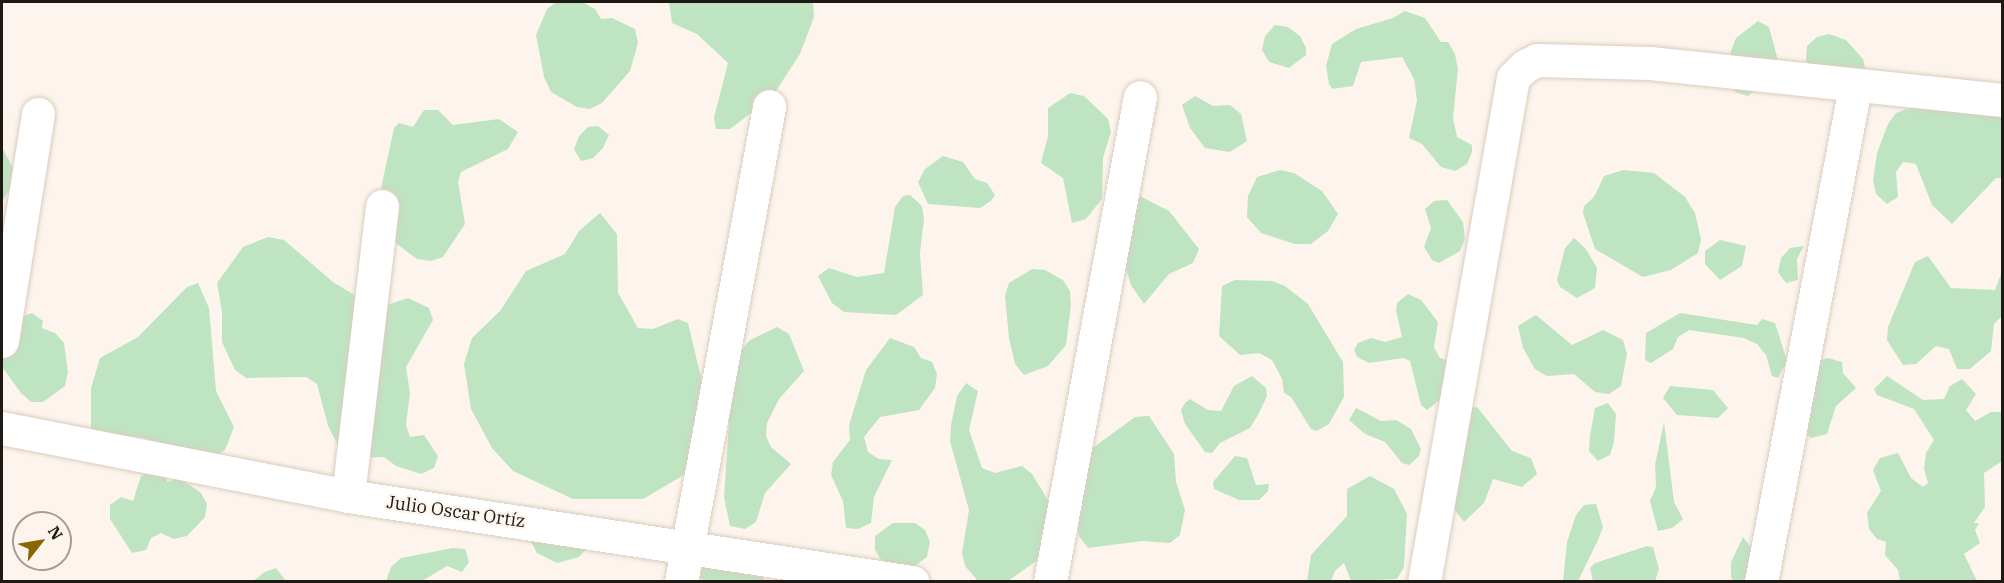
<!DOCTYPE html>
<meta charset="utf-8">
<style>
body{margin:0}
#map{position:relative;width:2004px;height:583px;overflow:hidden;background:#fdf5ed;font-family:"IBM Plex Serif",serif}
div>[style]{position:absolute}
.green>*{inset:0;background:#bfe4c2}
.roads{filter:drop-shadow(0 0 2px #daccbf) drop-shadow(0 0 2px #daccbf)}
.street>*{height:33px;margin:-16.5px;padding:0 16.5px;transform-origin:16.5px;border-radius:16.5px;background:#fff}
span{translate:-50% -50%;white-space:nowrap;text-align:center;line-height:1.15;-webkit-text-stroke:5px #fdf5ed;paint-order:stroke}
.street-label{font-size:18px;color:#1e1914}
.frame{position:absolute;inset:0;border:3px solid #1e1914;pointer-events:none}
.north{position:absolute;left:12px;top:511px;width:60px;height:60px;box-sizing:border-box;background:#fdf5ed;border:2px solid #a49d96;border-radius:50%;rotate:59deg;font-size:16px;font-weight:700;line-height:24px;text-align:center;color:#1e1914}
.north::after{content:'';display:block;margin:auto;width:21px;height:27px;background:#8a6605;clip-path:polygon(50% 0,100% 100%,50% 72%,0 100%)}
</style>
<div id="map">
<div class="green">
<div style="clip-path:polygon(556px 2px,582px 2px,595px 9px,601px 19px,612px 18px,635px 29px,638px 43px,630px 71px,602px 103px,590px 109px,577px 107px,551px 92px,544px 77px,536px 35px,547px 9px)"></div>
<div style="clip-path:polygon(669px 2px,813px 2px,814px 17px,800px 54px,772px 97px,730px 129px,716px 129px,714px 117px,728px 63px,697px 34px,672px 23px)"></div>
<div style="clip-path:polygon(1405px 11px,1425px 18px,1441px 42px,1448px 42px,1455px 54px,1458px 69px,1453px 118px,1457px 137px,1472px 145px,1472px 152px,1467px 164px,1455px 171px,1441px 167px,1422px 144px,1409px 138px,1417px 100px,1414px 79px,1402px 57px,1361px 62px,1353px 86px,1332px 89px,1329px 84px,1326px 66px,1332px 44px,1356px 29px,1393px 18px)"></div>
<div style="clip-path:polygon(1758px 21px,1769px 27px,1780px 68px,1748px 96px,1735px 92px,1729px 80px,1731px 51px,1736px 38px)"></div>
<div style="clip-path:polygon(1275px 25px,1288px 27px,1300px 36px,1306px 48px,1306px 55px,1289px 68px,1269px 62px,1262px 50px,1265px 36px)"></div>
<div style="clip-path:polygon(1829px 34px,1846px 40px,1863px 59px,1866px 72px,1813px 72px,1806px 61px,1807px 46px,1817px 37px)"></div>
<div style="clip-path:polygon(1070px 93px,1084px 96px,1108px 119px,1111px 132px,1103px 158px,1102px 199px,1086px 219px,1072px 223px,1063px 178px,1041px 163px,1048px 136px,1048px 108px)"></div>
<div style="clip-path:polygon(1195px 96px,1213px 106px,1230px 105px,1241px 114px,1247px 141px,1230px 152px,1205px 148px,1190px 128px,1182px 105px)"></div>
<div style="clip-path:polygon(1924px 103px,2002px 105px,2002px 178px,1996px 178px,1952px 224px,1932px 205px,1916px 164px,1903px 162px,1896px 172px,1898px 197px,1887px 204px,1876px 194px,1873px 181px,1877px 153px,1888px 124px,1896px 113px)"></div>
<div style="clip-path:polygon(424px 110px,438px 110px,453px 125px,499px 119px,518px 132px,508px 149px,461px 172px,458px 182px,465px 224px,443px 257px,431px 261px,417px 259px,397px 244px,384px 220px,380px 193px,394px 128px,399px 123px,413px 127px)"></div>
<div style="clip-path:polygon(598px 126px,609px 135px,603px 148px,593px 158px,581px 161px,574px 149px,579px 136px,588px 127px,585px 127px)"></div>
<div style="clip-path:polygon(2px 147px,13px 168px,14px 181px,2px 202px)"></div>
<div style="clip-path:polygon(943px 156px,963px 162px,975px 179px,987px 183px,995px 195px,991px 201px,980px 208px,928px 204px,918px 182px,925px 169px)"></div>
<div style="clip-path:polygon(1280px 170px,1294px 173px,1322px 191px,1338px 214px,1328px 231px,1311px 244px,1295px 244px,1261px 233px,1247px 217px,1248px 196px,1257px 177px)"></div>
<div style="clip-path:polygon(1623px 170px,1654px 173px,1685px 197px,1695px 213px,1701px 239px,1698px 253px,1671px 270px,1643px 277px,1595px 249px,1583px 213px,1584px 206px,1594px 197px,1604px 176px)"></div>
<div style="clip-path:polygon(910px 195px,922px 206px,924px 219px,920px 253px,923px 295px,896px 315px,844px 312px,832px 303px,818px 276px,829px 268px,857px 277px,884px 273px,895px 207px,903px 196px)"></div>
<div style="clip-path:polygon(1140px 196px,1169px 211px,1199px 249px,1193px 263px,1169px 274px,1144px 304px,1131px 285px,1124px 262px,1133px 208px)"></div>
<div style="clip-path:polygon(1447px 200px,1463px 222px,1465px 239px,1460px 251px,1439px 263px,1432px 260px,1424px 247px,1431px 228px,1425px 209px,1434px 201px)"></div>
<div style="clip-path:polygon(600px 213px,617px 234px,618px 293px,638px 328px,653px 329px,678px 319px,688px 323px,709px 411px,700px 454px,682px 476px,643px 499px,573px 499px,513px 471px,492px 448px,471px 409px,464px 364px,472px 338px,500px 311px,526px 271px,565px 254px,579px 231px)"></div>
<div style="clip-path:polygon(268px 237px,284px 240px,333px 282px,371px 305px,384px 306px,408px 298px,429px 308px,433px 320px,406px 367px,410px 393px,406px 425px,410px 437px,424px 435px,438px 456px,434px 468px,421px 474px,396px 466px,384px 457px,355px 458px,342px 453px,328px 426px,317px 384px,306px 377px,246px 378px,235px 370px,222px 342px,222px 312px,217px 283px,243px 247px)"></div>
<div style="clip-path:polygon(1574px 238px,1586px 249px,1597px 268px,1595px 288px,1577px 298px,1560px 287px,1557px 280px,1565px 248px)"></div>
<div style="clip-path:polygon(1720px 240px,1746px 246px,1742px 266px,1720px 280px,1705px 264px,1705px 251px)"></div>
<div style="clip-path:polygon(1804px 246px,1797px 259px,1798px 280px,1786px 283px,1778px 272px,1781px 258px,1790px 248px)"></div>
<div style="clip-path:polygon(1928px 256px,1951px 288px,1995px 290px,2002px 271px,2002px 316px,1994px 324px,1991px 351px,1970px 369px,1957px 369px,1949px 349px,1936px 346px,1916px 364px,1903px 365px,1887px 340px,1888px 327px,1915px 262px)"></div>
<div style="clip-path:polygon(1032px 269px,1045px 270px,1063px 280px,1070px 291px,1071px 305px,1066px 345px,1048px 366px,1024px 375px,1015px 364px,1009px 338px,1005px 296px,1009px 283px)"></div>
<div style="clip-path:polygon(1272px 281px,1285px 286px,1308px 304px,1343px 362px,1344px 397px,1329px 424px,1317px 431px,1311px 429px,1291px 397px,1284px 393px,1282px 379px,1272px 360px,1259px 353px,1240px 355px,1219px 336px,1222px 286px,1235px 280px)"></div>
<div style="clip-path:polygon(198px 283px,209px 308px,216px 391px,234px 427px,225px 450px,214px 457px,199px 456px,144px 438px,91px 431px,91px 388px,100px 358px,138px 337px,187px 287px)"></div>
<div style="clip-path:polygon(1408px 294px,1421px 300px,1438px 322px,1434px 347px,1440px 358px,1449px 361px,1442px 398px,1427px 410px,1421px 405px,1410px 361px,1403px 358px,1369px 363px,1357px 357px,1354px 350px,1358px 343px,1371px 338px,1385px 342px,1402px 337px,1396px 310px,1397px 303px)"></div>
<div style="clip-path:polygon(32px 313px,43px 321px,42px 328px,55px 333px,64px 343px,68px 372px,65px 386px,43px 402px,31px 402px,21px 393px,3px 368px,2px 356px,19px 318px)"></div>
<div style="clip-path:polygon(1680px 313px,1757px 325px,1762px 319px,1775px 323px,1787px 361px,1781px 372px,1778px 378px,1772px 376px,1766px 355px,1757px 344px,1744px 338px,1689px 330px,1678px 337px,1673px 349px,1651px 363px,1645px 360px,1646px 333px)"></div>
<div style="clip-path:polygon(1536px 315px,1572px 345px,1603px 330px,1623px 340px,1627px 354px,1621px 386px,1609px 394px,1595px 392px,1574px 374px,1547px 376px,1535px 369px,1523px 348px,1518px 326px)"></div>
<div style="clip-path:polygon(777px 327px,789px 334px,804px 371px,779px 399px,767px 423px,766px 436px,771px 447px,791px 464px,765px 493px,756px 522px,745px 529px,730px 526px,724px 497px,729px 423px,726px 392px,741px 350px,750px 340px)"></div>
<div style="clip-path:polygon(890px 338px,914px 347px,921px 358px,932px 362px,937px 374px,935px 388px,919px 410px,880px 417px,864px 437px,868px 452px,879px 459px,892px 460px,874px 497px,871px 523px,858px 529px,846px 528px,843px 501px,831px 475px,833px 462px,850px 440px,849px 425px,866px 370px)"></div>
<div style="clip-path:polygon(1828px 358px,1842px 362px,1843px 373px,1856px 388px,1836px 406px,1827px 434px,1811px 438px,1804px 432px,1817px 361px)"></div>
<div style="clip-path:polygon(1252px 376px,1266px 388px,1267px 396px,1258px 415px,1250px 428px,1220px 443px,1212px 453px,1205px 452px,1185px 424px,1181px 410px,1185px 403px,1190px 399px,1208px 410px,1221px 411px,1234px 386px)"></div>
<div style="clip-path:polygon(1887px 376px,1923px 400px,1944px 399px,1950px 386px,1962px 379px,1976px 394px,1966px 410px,1975px 421px,1991px 412px,2002px 412px,2002px 461px,1984px 473px,1985px 507px,1974px 523px,1979px 523px,1975px 530px,1980px 543px,1964px 554px,1977px 581px,1900px 581px,1898px 570px,1885px 555px,1886px 542px,1877px 539px,1869px 529px,1867px 513px,1881px 491px,1873px 470px,1880px 458px,1898px 453px,1911px 478px,1923px 487px,1928px 483px,1924px 469px,1926px 453px,1934px 440px,1914px 409px,1877px 395px,1874px 389px)"></div>
<div style="clip-path:polygon(966px 383px,978px 391px,969px 430px,982px 468px,995px 473px,1022px 466px,1032px 474px,1048px 500px,1057px 528px,1035px 562px,1008px 581px,978px 581px,965px 566px,962px 553px,969px 510px,950px 441px,951px 425px,957px 396px)"></div>
<div style="clip-path:polygon(1670px 386px,1713px 390px,1728px 408px,1718px 418px,1677px 415px,1663px 398px)"></div>
<div style="clip-path:polygon(1608px 403px,1616px 414px,1614px 442px,1610px 455px,1598px 461px,1589px 451px,1590px 436px,1595px 408px)"></div>
<div style="clip-path:polygon(1477px 407px,1512px 451px,1531px 458px,1537px 474px,1522px 487px,1493px 479px,1484px 503px,1464px 522px,1451px 505px,1457px 411px)"></div>
<div style="clip-path:polygon(1356px 408px,1381px 421px,1396px 420px,1411px 429px,1421px 449px,1419px 456px,1409px 465px,1402px 463px,1385px 442px,1365px 434px,1349px 420px)"></div>
<div style="clip-path:polygon(1149px 416px,1174px 454px,1176px 482px,1185px 510px,1180px 535px,1170px 543px,1142px 541px,1088px 548px,1079px 536px,1071px 486px,1079px 458px,1135px 417px)"></div>
<div style="clip-path:polygon(1664px 422px,1674px 502px,1683px 519px,1672px 528px,1658px 531px,1650px 501px,1656px 487px,1655px 465px)"></div>
<div style="clip-path:polygon(1235px 456px,1247px 458px,1256px 485px,1269px 484px,1268px 491px,1259px 500px,1239px 500px,1214px 489px,1213px 482px)"></div>
<div style="clip-path:polygon(166px 468px,167px 482px,180px 478px,201px 493px,207px 504px,205px 517px,187px 536px,174px 539px,161px 533px,151px 538px,146px 550px,132px 553px,110px 519px,110px 505px,121px 497px,133px 501px,141px 476px)"></div>
<div style="clip-path:polygon(1370px 476px,1394px 489px,1407px 514px,1404px 567px,1397px 579px,1351px 581px,1344px 563px,1335px 571px,1331px 581px,1307px 581px,1311px 555px,1347px 516px,1347px 489px)"></div>
<div style="clip-path:polygon(1596px 504px,1603px 527px,1598px 540px,1578px 581px,1563px 581px,1567px 542px,1576px 515px,1584px 505px)"></div>
<div style="clip-path:polygon(893px 523px,915px 523px,925px 530px,930px 542px,927px 557px,909px 570px,882px 561px,875px 550px,875px 536px)"></div>
<div style="clip-path:polygon(1743px 537px,1751px 547px,1765px 582px,1733px 581px,1731px 577px,1731px 562px)"></div>
<div style="clip-path:polygon(529px 538px,588px 547px,579px 557px,557px 563px,537px 553px)"></div>
<div style="clip-path:polygon(1647px 546px,1653px 547px,1659px 569px,1655px 581px,1593px 581px,1590px 568px,1595px 563px)"></div>
<div style="clip-path:polygon(453px 548px,465px 549px,469px 562px,462px 572px,447px 566px,422px 581px,386px 581px,391px 567px,401px 558px)"></div>
<div style="clip-path:polygon(703px 565px,758px 570px,765px 581px,705px 581px,700px 578px)"></div>
<div style="clip-path:polygon(276px 568px,286px 581px,253px 581px,265px 572px)"></div>
</div>
<div class="roads">
<div class="street">
<div style="left:2px;top:341px;width:230px;rotate:-81deg"></div>
<div style="left:2px;top:428px;width:353px;rotate:11.1deg"></div>
<div style="left:348px;top:496px;width:571px;rotate:8.67deg"></div>
<div style="left:348px;top:496px;width:292px;rotate:-83.3deg"></div>
<div style="left:681px;top:582px;width:484px;rotate:-79.5deg"></div>
<div style="left:1050px;top:582px;width:493px;rotate:-79.5deg"></div>
<div style="left:1424px;top:582px;width:512px;rotate:-79.99deg"></div>
<div style="left:1513px;top:78px;width:17px;rotate:-45deg"></div>
<div style="left:1525px;top:66px;width:13px;rotate:-27deg"></div>
<div style="left:1537px;top:60px;width:113px;rotate:1.5deg"></div>
<div style="left:1650px;top:63px;width:354px;rotate:6deg"></div>
<div style="left:1761px;top:582px;width:504px;rotate:-79.25deg"></div>
</div>
</div>
<div class="street-label">
<span style="left:456px;top:512px;rotate:8deg">Julio Oscar Ortíz</span>
</div>
<div class="frame"></div>
<div class="north">N</div>
</div>
